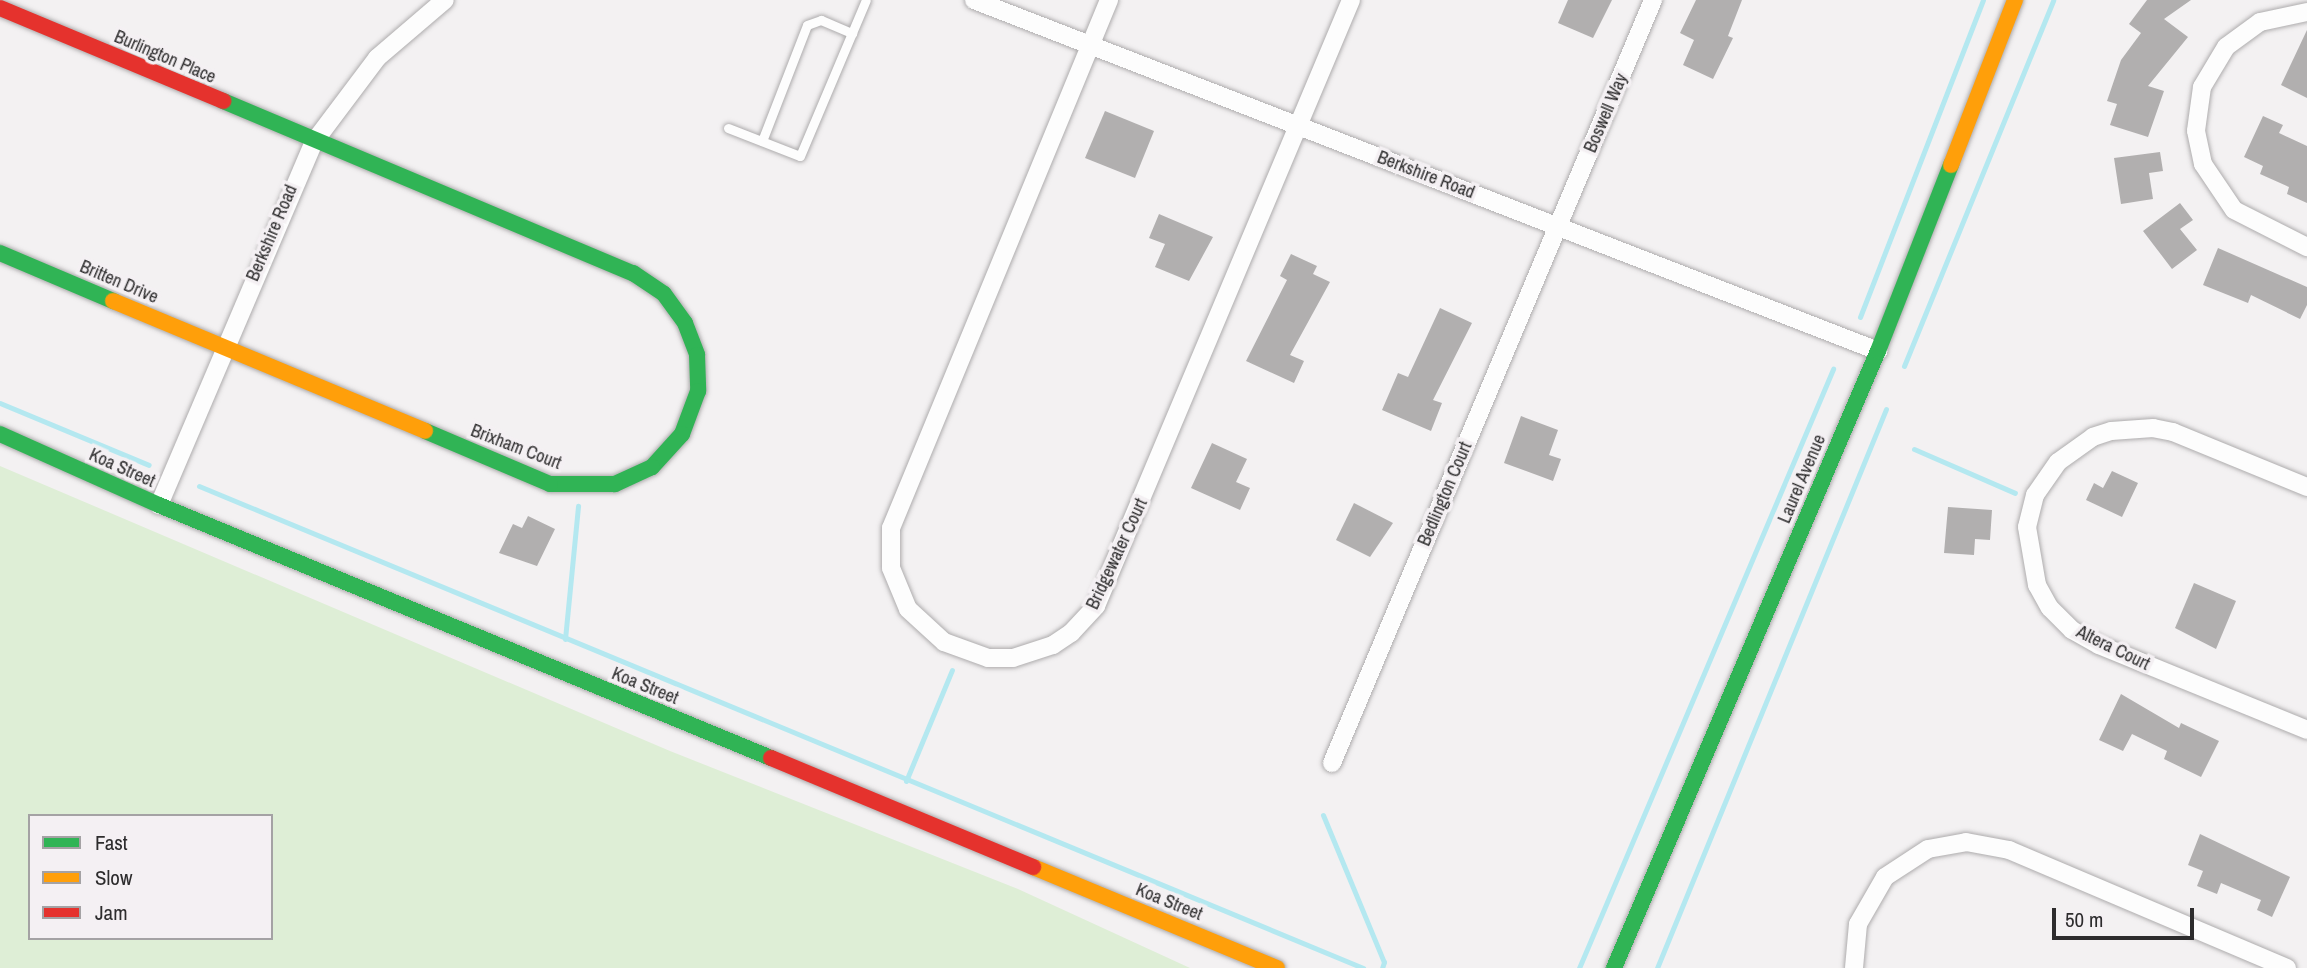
<!DOCTYPE html>
<style>
body{margin:0}
#map{position:relative;width:2307px;height:968px;overflow:hidden;background:#f3f1f2;font-family:"Archivo Narrow",sans-serif}
div>[style]{position:absolute}
.green>*{inset:0;background:#deeed6}
.stream>*{height:5px;margin:-2.5px;padding:0 2.5px;transform-origin:2.5px;border-radius:2.5px;background:#b4e8f0}
.building>*{inset:0;background:#b1afaf}
.roads{filter:drop-shadow(0 0 2px #aeacad) drop-shadow(0 0 2px #aeacad)}
.lane>*{height:9px;margin:-4.5px;padding:0 4.5px;transform-origin:4.5px;border-radius:4.5px;background:#fdfdfd}
.street>*{height:18px;margin:-9px;padding:0 9px;transform-origin:9px;border-radius:9px;background:#fdfdfd}
.fast>*{height:16px;margin:-8px;padding:0 8px;transform-origin:8px;border-radius:8px;background:#30b455}
.slow>*{height:16px;margin:-8px;padding:0 8px;transform-origin:8px;border-radius:8px;background:#ff9f0a}
.jam>*{height:16px;margin:-8px;padding:0 8px;transform-origin:8px;border-radius:8px;background:#e5322d}
span{translate:-50% -50%;white-space:nowrap;text-align:center;line-height:1.15;-webkit-text-stroke:7px #f4f0f3;paint-order:stroke}
.street-label{font-size:18px;color:#2d2c2d}
.legend{position:absolute;left:28px;top:814px;width:245px;height:126px;box-sizing:border-box;background:#f4f0f3;border:2px solid #a4a2a4;margin:0;padding:9px 12px;list-style:none;font-size:21px;color:#2d2c2d}
.legend li{display:flex;align-items:center;gap:14px;height:35px}
.legend b{width:35px;border:2px solid #a4a2a4}
.scale{position:absolute;left:2052px;top:908px;width:142px;height:32px;box-sizing:border-box;border:4px solid #2d2c2d;border-top:0;padding-left:9px;font-size:21px;line-height:24px;white-space:nowrap;color:#2d2c2d;-webkit-text-stroke:5px #f4f0f3;paint-order:stroke}
</style>
<div id="map">
<div class="green">
<div style="clip-path:polygon(evenodd,0 466px,670px 751px,1018px 889px,1190px 968px,0 968px,0 466px,30px 816px,271px 816px,271px 938px,30px 938px,30px 816px)"></div>
</div>
<div class="stream">
<div style="left:1860px;top:317px;width:340px;rotate:-68.8deg"></div>
<div style="left:1904px;top:366px;width:395px;rotate:-67.8deg"></div>
<div style="left:0;top:403px;width:161px;rotate:22.6deg"></div>
<div style="left:1914px;top:449px;width:110px;rotate:23.5deg"></div>
<div style="left:199px;top:486px;width:1260px;rotate:22.49deg"></div>
<div style="left:565px;top:639px;width:134px;rotate:-84.4deg"></div>
<div style="left:906px;top:781px;width:120px;rotate:-67.5deg"></div>
<div style="left:1323px;top:815px;width:159px;rotate:67.5deg"></div>
<div style="left:1384px;top:962px;width:6px;rotate:108deg"></div>
<div style="left:1579px;top:968px;width:651px;rotate:-67.02deg"></div>
<div style="left:1657px;top:968px;width:604px;rotate:-67.72deg"></div>
</div>
<div class="building">
<div style="clip-path:polygon(1568px 0,1612px 0,1593px 38px,1558px 23px)"></div>
<div style="clip-path:polygon(1696px 0,1742px 0,1728px 36px,1733px 38px,1713px 79px,1683px 65px,1694px 40px,1680px 33px)"></div>
<div style="clip-path:polygon(2147px 0,2191px 0,2164px 19px,2188px 37px,2148px 86px,2164px 91px,2148px 137px,2110px 125px,2117px 104px,2107px 101px,2121px 60px,2141px 33px,2129px 24px)"></div>
<div style="clip-path:polygon(2307px 30px,2307px 98px,2281px 85px)"></div>
<div style="clip-path:polygon(1105px 111px,1154px 131px,1135px 178px,1085px 158px)"></div>
<div style="clip-path:polygon(2263px 116px,2283px 125px,2279px 133px,2307px 146px,2307px 203px,2287px 194px,2289px 187px,2260px 174px,2263px 166px,2244px 157px)"></div>
<div style="clip-path:polygon(2160px 152px,2163px 171px,2149px 173px,2153px 199px,2121px 204px,2114px 158px)"></div>
<div style="clip-path:polygon(2180px 203px,2193px 220px,2180px 229px,2197px 250px,2172px 269px,2143px 231px)"></div>
<div style="clip-path:polygon(1159px 214px,1213px 237px,1189px 281px,1155px 267px,1165px 244px,1149px 238px)"></div>
<div style="clip-path:polygon(2218px 248px,2307px 287px,2307px 305px,2300px 319px,2251px 295px,2248px 303px,2203px 285px)"></div>
<div style="clip-path:polygon(1291px 254px,1317px 266px,1313px 274px,1330px 282px,1290px 355px,1304px 361px,1294px 383px,1246px 361px,1287px 280px,1280px 276px)"></div>
<div style="clip-path:polygon(1440px 308px,1472px 323px,1433px 400px,1442px 403px,1431px 431px,1382px 410px,1398px 373px,1408px 377px)"></div>
<div style="clip-path:polygon(1521px 416px,1558px 430px,1549px 455px,1561px 459px,1553px 481px,1504px 463px)"></div>
<div style="clip-path:polygon(1212px 443px,1247px 459px,1236px 482px,1250px 488px,1240px 510px,1191px 488px)"></div>
<div style="clip-path:polygon(2112px 471px,2138px 483px,2122px 517px,2086px 500px,2094px 483px,2103px 488px)"></div>
<div style="clip-path:polygon(1354px 503px,1393px 523px,1370px 557px,1336px 540px)"></div>
<div style="clip-path:polygon(1948px 507px,1992px 510px,1990px 540px,1975px 539px,1974px 555px,1944px 553px)"></div>
<div style="clip-path:polygon(528px 516px,555px 529px,537px 566px,499px 553px,513px 524px,522px 528px)"></div>
<div style="clip-path:polygon(2194px 583px,2236px 601px,2216px 649px,2175px 628px)"></div>
<div style="clip-path:polygon(2121px 694px,2179px 728px,2181px 723px,2219px 741px,2201px 777px,2164px 759px,2167px 751px,2132px 734px,2123px 751px,2099px 740px)"></div>
<div style="clip-path:polygon(2200px 834px,2290px 877px,2272px 917px,2257px 910px,2261px 900px,2221px 883px,2217px 894px,2197px 886px,2203px 871px,2188px 865px)"></div>
</div>
<div class="roads">
<div class="lane">
<div style="left:728px;top:128px;width:77px;rotate:21.3deg"></div>
<div style="left:800px;top:156px;width:169px;rotate:-67.1deg"></div>
<div style="left:762px;top:141px;width:124px;rotate:-68.8deg"></div>
<div style="left:807px;top:25px;width:15px;rotate:-20deg"></div>
<div style="left:821px;top:20px;width:34px;rotate:23deg"></div>
</div>
<div class="street">
<div style="left:974px;top:0;width:970px;rotate:21.22deg"></div>
<div style="left:1109px;top:0;width:571px;rotate:112.43deg"></div>
<div style="left:891px;top:528px;width:40px;rotate:90deg"></div>
<div style="left:891px;top:568px;width:44px;rotate:67.5deg"></div>
<div style="left:908px;top:609px;width:49px;rotate:42.5deg"></div>
<div style="left:944px;top:642px;width:47px;rotate:20deg"></div>
<div style="left:988px;top:658px;width:25px"></div>
<div style="left:1013px;top:658px;width:42px;rotate:-18deg"></div>
<div style="left:1053px;top:645px;width:22px;rotate:-34deg"></div>
<div style="left:1071px;top:633px;width:37px;rotate:-47deg"></div>
<div style="left:1096px;top:606px;width:657px;rotate:-67.18deg"></div>
<div style="left:2307px;top:12px;width:48px;rotate:168deg"></div>
<div style="left:2260px;top:22px;width:42px;rotate:143.7deg"></div>
<div style="left:2226px;top:47px;width:47px;rotate:121deg"></div>
<div style="left:2202px;top:87px;width:44px;rotate:97.8deg"></div>
<div style="left:2196px;top:131px;width:34px;rotate:78deg"></div>
<div style="left:2203px;top:164px;width:55px;rotate:56deg"></div>
<div style="left:2234px;top:210px;width:82px;rotate:26.9deg"></div>
<div style="left:2307px;top:487px;width:145px;rotate:-157.7deg"></div>
<div style="left:2173px;top:432px;width:20px;rotate:-169deg"></div>
<div style="left:2153px;top:428px;width:42px;rotate:175.9deg"></div>
<div style="left:2111px;top:431px;width:19px;rotate:162deg"></div>
<div style="left:2093px;top:437px;width:43px;rotate:144.5deg"></div>
<div style="left:2058px;top:462px;width:40px;rotate:124.9deg"></div>
<div style="left:2035px;top:495px;width:33px;rotate:104deg"></div>
<div style="left:2027px;top:527px;width:59px;rotate:80.2deg"></div>
<div style="left:2037px;top:585px;width:26px;rotate:61deg"></div>
<div style="left:2050px;top:608px;width:31px;rotate:45deg"></div>
<div style="left:2072px;top:630px;width:31px;rotate:29deg"></div>
<div style="left:2099px;top:645px;width:225px;rotate:22.2deg"></div>
<div style="left:159px;top:505px;width:395px;rotate:-66.9deg"></div>
<div style="left:314px;top:142px;width:105px;rotate:-53.1deg"></div>
<div style="left:377px;top:58px;width:89px;rotate:-40.5deg"></div>
<div style="left:1332px;top:763px;width:828px;rotate:-67.18deg"></div>
<div style="left:1854px;top:968px;width:44px;rotate:-84.8deg"></div>
<div style="left:1858px;top:924px;width:54px;rotate:-60.1deg"></div>
<div style="left:1885px;top:877px;width:51px;rotate:-33.1deg"></div>
<div style="left:1928px;top:849px;width:39px;rotate:-10deg"></div>
<div style="left:1966px;top:842px;width:44px;rotate:10.5deg"></div>
<div style="left:2009px;top:850px;width:302px;rotate:23deg"></div>
</div>
<div class="fast">
<div style="left:223px;top:101px;width:445px;rotate:22.8deg"></div>
<div style="left:633px;top:273px;width:37px;rotate:34deg"></div>
<div style="left:664px;top:294px;width:36px;rotate:54deg"></div>
<div style="left:685px;top:323px;width:34px;rotate:69deg"></div>
<div style="left:697px;top:355px;width:36px;rotate:88deg"></div>
<div style="left:698px;top:391px;width:46px;rotate:110.4deg"></div>
<div style="left:682px;top:434px;width:45px;rotate:132.3deg"></div>
<div style="left:652px;top:467px;width:41px;rotate:155.3deg"></div>
<div style="left:615px;top:484px;width:65px;rotate:180deg"></div>
<div style="left:550px;top:484px;width:136px;rotate:-157deg"></div>
<div style="left:0;top:253px;width:123px;rotate:23deg"></div>
<div style="left:0;top:434px;width:174px;rotate:24.1deg"></div>
<div style="left:159px;top:505px;width:662px;rotate:22.46deg"></div>
<div style="left:1614px;top:968px;width:671px;rotate:-66.84deg"></div>
<div style="left:1878px;top:351px;width:200px;rotate:-68.6deg"></div>
</div>
<div class="slow">
<div style="left:1951px;top:165px;width:177px;rotate:-68.8deg"></div>
<div style="left:113px;top:301px;width:338px;rotate:22.6deg"></div>
<div style="left:1033px;top:867px;width:264px;rotate:22.5deg"></div>
</div>
<div class="jam">
<div style="left:0;top:8px;width:242px;rotate:22.6deg"></div>
<div style="left:771px;top:758px;width:284px;rotate:22.6deg"></div>
</div>
</div>
<div class="street-label">
<span style="left:165px;top:57px;rotate:23deg">Burlington Place</span>
<span style="left:1606px;top:113px;rotate:-67deg">Boswell Way</span>
<span style="left:1426px;top:175px;rotate:21deg">Berkshire Road</span>
<span style="left:272px;top:233px;rotate:-67deg">Berkshire Road</span>
<span style="left:119px;top:282px;rotate:23deg">Britten Drive</span>
<span style="left:516px;top:447px;rotate:21deg">Brixham Court</span>
<span style="left:122px;top:468px;rotate:24deg">Koa Street</span>
<span style="left:1802px;top:479px;rotate:-67deg">Laurel Avenue</span>
<span style="left:1445px;top:494px;rotate:-67deg">Bedlington Court</span>
<span style="left:1117px;top:554px;rotate:-65deg">Bridgewater Court</span>
<span style="left:2113px;top:648px;rotate:26deg">Altera Court</span>
<span style="left:645px;top:686px;rotate:22deg">Koa Street</span>
<span style="left:1169px;top:902px;rotate:22deg">Koa Street</span>
</div>
<ul class="legend">
<li><b style="height:9px;background:#30b455"></b>Fast</li>
<li><b style="height:9px;background:#ff9f0a"></b>Slow</li>
<li><b style="height:9px;background:#e5322d"></b>Jam</li>
</ul>
<div class="scale">50 m</div>
</div>
